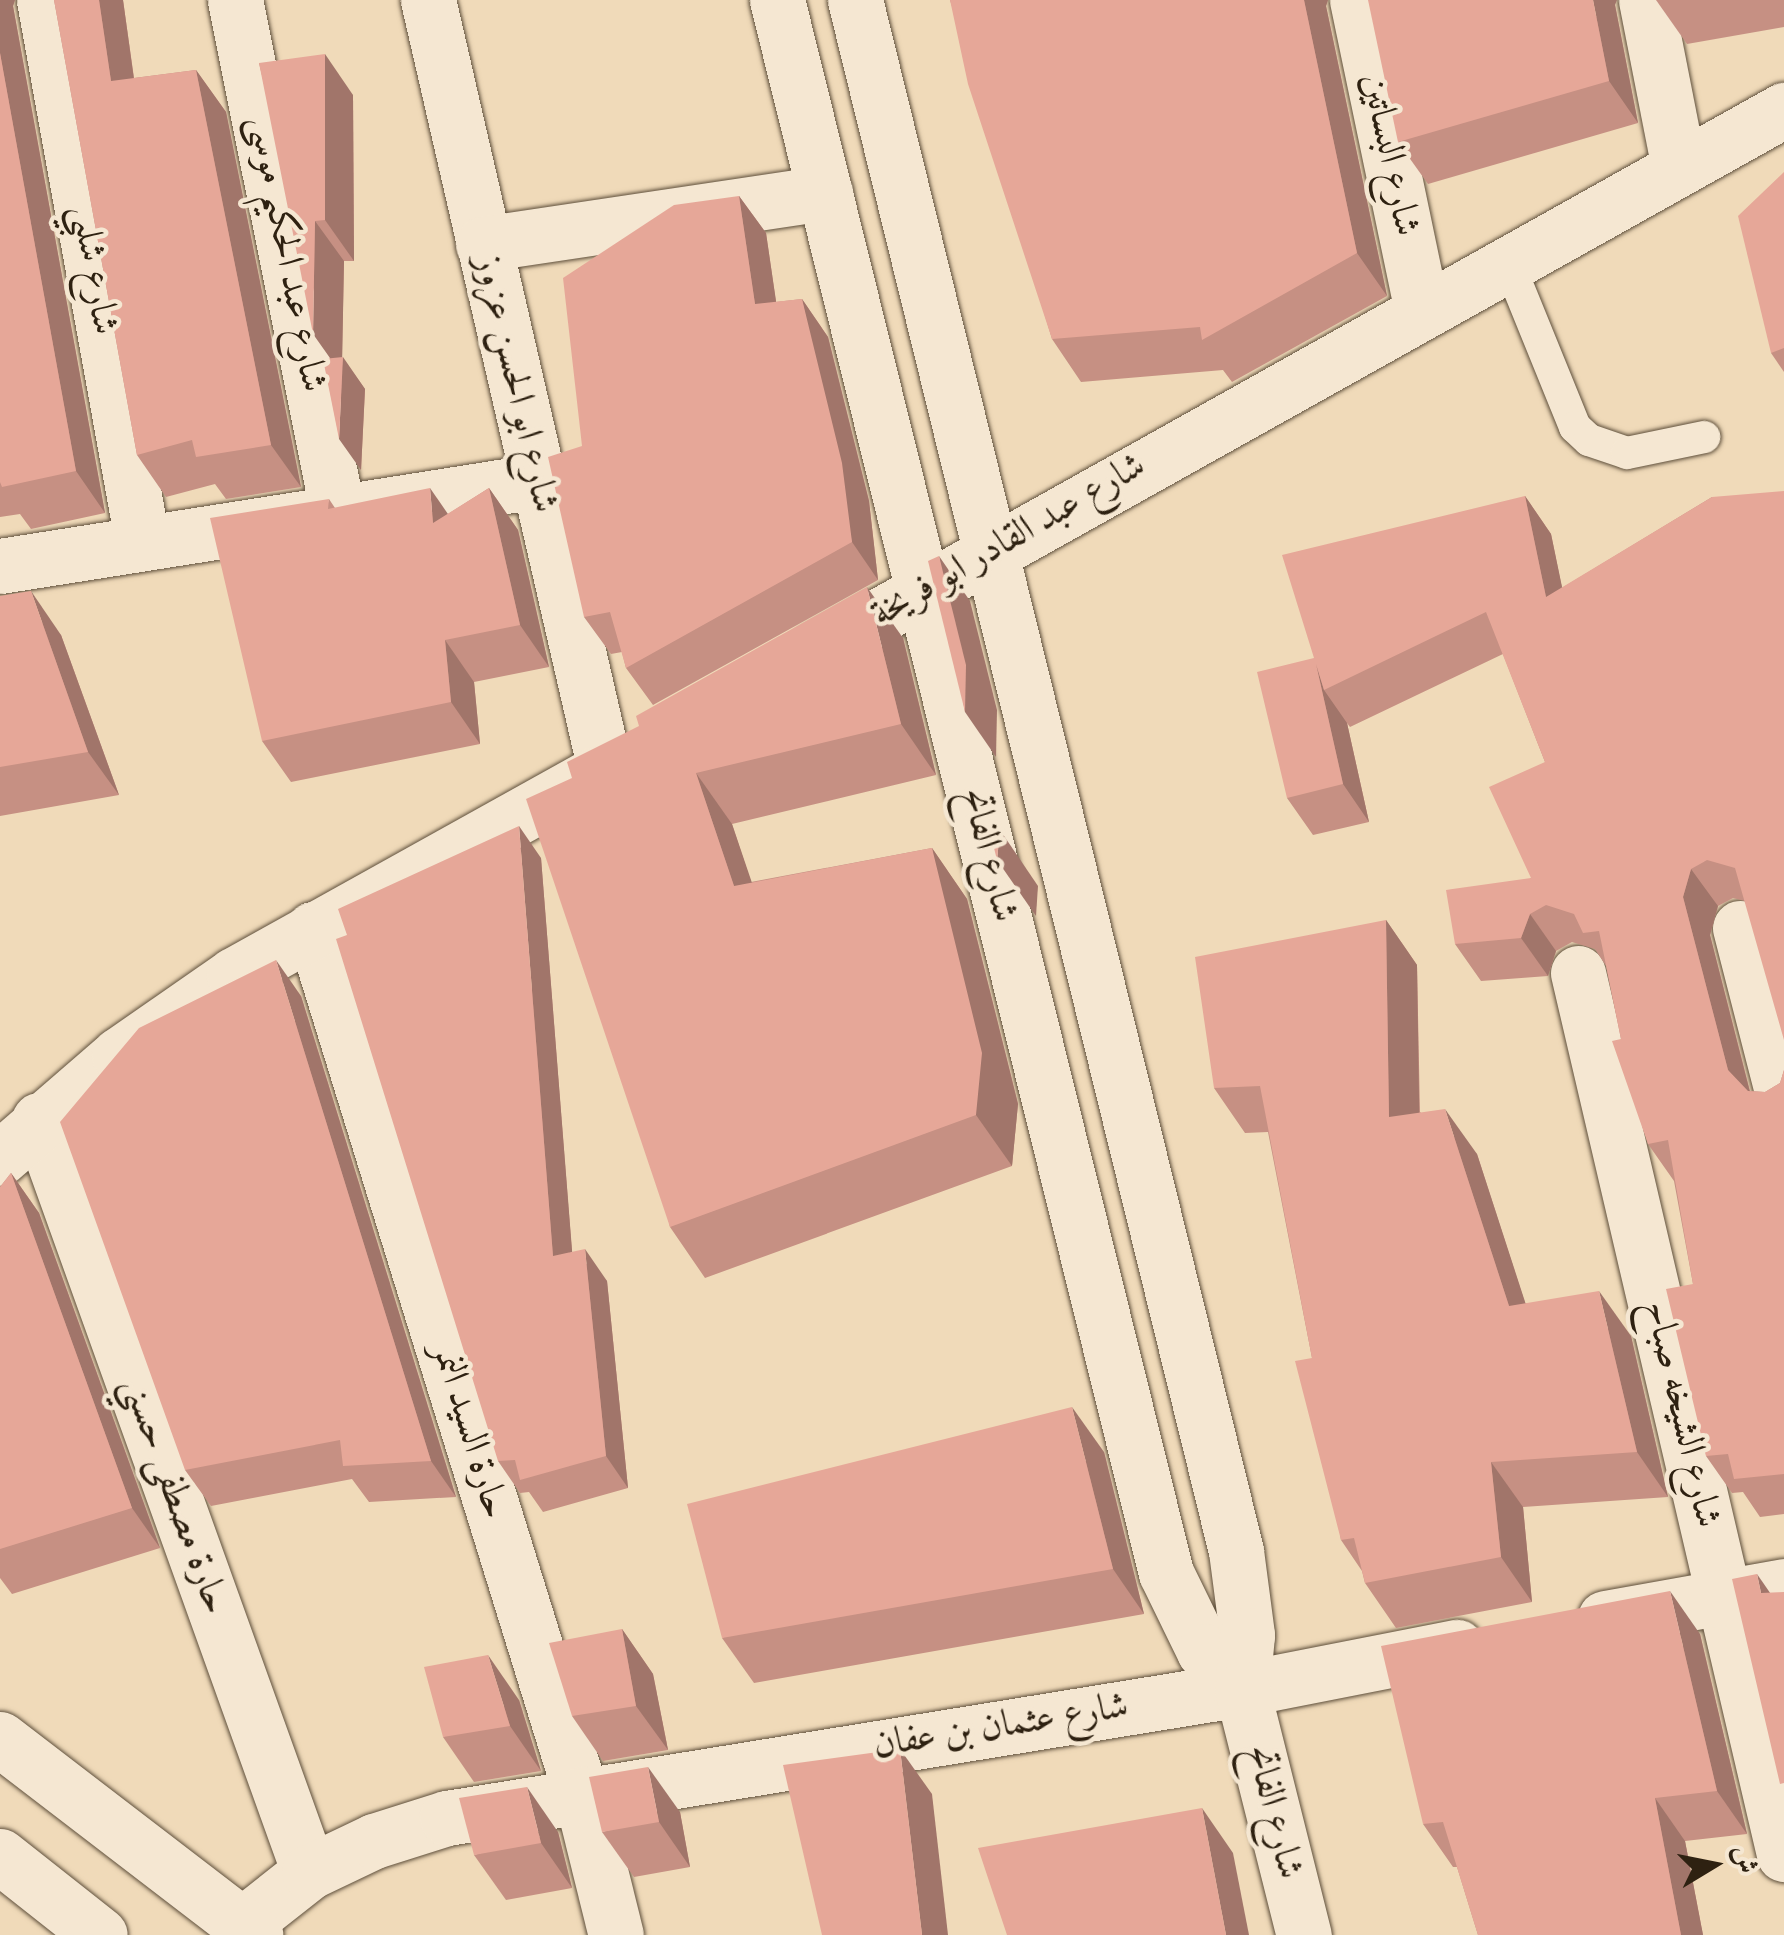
<!DOCTYPE html>
<meta charset="utf-8">
<style>
body{margin:0}
#map{position:relative;width:1784px;height:1935px;overflow:hidden;background:#f0dab9;font-family:"IM FELL English",Amiri,serif}
div>[style]{position:absolute}
.roads{filter:drop-shadow(0 0 2px #5e4f3b) drop-shadow(0 0 2px #5e4f3b)}
.service>*{height:32px;margin:-16px;padding:0 16px;transform-origin:16px;border-radius:16px;background:#f5e7d2}
.minor>*{height:55px;margin:-27.5px;padding:0 27.5px;transform-origin:27.5px;border-radius:27.5px;background:#f5e7d2}
.tertiary>*{height:55px;margin:-27.5px;padding:0 27.5px;transform-origin:27.5px;border-radius:27.5px;background:#f5e7d2}
.secondary>*{height:55px;margin:-27.5px;padding:0 27.5px;transform-origin:27.5px;border-radius:27.5px;background:#f5e7d2}
.wall>*{inset:0;background:#c69083}
.shaded-wall>*{inset:0;background:#a1756a}
.building>*{inset:0;background:#e6a798}
span{translate:-50% -50%;white-space:nowrap;text-align:center;line-height:1.15;-webkit-text-stroke:9px #f5e7d2;paint-order:stroke}
.street-label{font-size:38px;color:#2e2111}
.north{position:absolute;left:1664px;top:1815px;width:100px;height:100px;-webkit-text-stroke:8px #f5e7d2;paint-order:stroke;rotate:80deg;font-size:28px;font-weight:700;line-height:40px;text-align:center;color:#2e2111}
.north::after{content:'';display:block;margin:auto;width:35px;height:45px;background:#2e2111;clip-path:polygon(50% 0,100% 100%,50% 72%,0 100%)}
</style>
<div id="map">
<div class="roads">
<div class="service">
<div style="left:1508px;top:262px;width:178px;rotate:67.9deg"></div>
<div style="left:1575px;top:427px;width:19px;rotate:43deg"></div>
<div style="left:1589px;top:440px;width:40px;rotate:18.9deg"></div>
<div style="left:1627px;top:453px;width:79px;rotate:-11.7deg"></div>
</div>
<div class="minor">
<div style="left:44px;top:0;width:549px;rotate:79.71deg"></div>
<div style="left:235px;top:0;width:519px;rotate:78.67deg"></div>
<div style="left:428px;top:0;width:789px;rotate:77.04deg"></div>
<div style="left:1357px;top:0;width:317px;rotate:78.2deg"></div>
<div style="left:1646px;top:0;width:171px;rotate:78.9deg"></div>
<div style="left:483px;top:244px;width:346px;rotate:-8.5deg"></div>
<div style="left:0;top:566px;width:544px;rotate:-8.99deg"></div>
<div style="left:1740px;top:928px;width:177px;rotate:75.6deg"></div>
<div style="left:313px;top:929px;width:906px;rotate:72.79deg"></div>
<div style="left:581px;top:1794px;width:145px;rotate:76.1deg"></div>
<div style="left:1578px;top:973px;width:905px;rotate:76.84deg"></div>
<div style="left:39px;top:1120px;width:799px;rotate:70.25deg"></div>
<div style="left:1605px;top:1618px;width:182px;rotate:-10.1deg"></div>
<div style="left:242px;top:1925px;width:85px;rotate:-38.3deg"></div>
<div style="left:309px;top:1872px;width:72px;rotate:-25.5deg"></div>
<div style="left:374px;top:1841px;width:77px;rotate:-17.5deg"></div>
<div style="left:447px;top:1818px;width:805px;rotate:-9.22deg"></div>
<div style="left:1242px;top:1689px;width:219px;rotate:-11.1deg"></div>
</div>
<div class="tertiary">
<div style="left:777px;top:0;width:1620px;rotate:76.11deg"></div>
<div style="left:1166px;top:1573px;width:87px;rotate:64deg"></div>
<div style="left:1204px;top:1651px;width:54px;rotate:45deg"></div>
<div style="left:855px;top:0;width:1597px;rotate:76.2deg"></div>
<div style="left:1236px;top:1551px;width:85px;rotate:82.5deg"></div>
<div style="left:1247px;top:1635px;width:54px;rotate:95.3deg"></div>
<div style="left:1242px;top:1689px;width:254px;rotate:75.9deg"></div>
<div style="left:818px;top:650px;width:1107px;rotate:-29.21deg"></div>
<div style="left:0;top:1158px;width:157px;rotate:-40.9deg"></div>
<div style="left:119px;top:1055px;width:140px;rotate:-34.8deg"></div>
<div style="left:234px;top:975px;width:412px;rotate:-29.1deg"></div>
</div>
<div class="secondary">
<div style="left:0;top:1739px;width:322px;rotate:37.5deg"></div>
<div style="left:0;top:1856px;width:127px;rotate:38.3deg"></div>
</div>
</div>
<div class="wall">
<div style="clip-path:polygon(0 0,15px 0,13px 6px,105px 513px,31px 529px,20px 514px,0 517px)"></div>
<div style="clip-path:polygon(54px 0,123px 0,134px 78px,196px 70px,226px 112px,301px 487px,226px 499px,215px 484px,166px 497px,137px 455px)"></div>
<div style="clip-path:polygon(950px 0,1328px 0,1326px 6px,1387px 296px,1232px 382px,1223px 370px,1081px 382px,1052px 339px)"></div>
<div style="clip-path:polygon(1656px 0,1784px 0,1784px 27px,1687px 44px)"></div>
<div style="clip-path:polygon(1615px 5px,1638px 123px,1428px 184px,1398px 142px)"></div>
<div style="clip-path:polygon(259px 63px,353px 95px,354px 261px,344px 261px,342px 357px,365px 389px,361px 470px,330px 358px)"></div>
<div style="clip-path:polygon(1784px 172px,1784px 372px,1771px 353px)"></div>
<div style="clip-path:polygon(739px 196px,766px 233px,776px 302px,802px 299px,828px 337px,869px 501px,878px 580px,653px 705px,626px 668px,622px 652px,611px 654px,584px 617px,582px 446px)"></div>
<div style="clip-path:polygon(489px 488px,518px 530px,549px 667px,474px 682px,480px 744px,291px 782px,262px 741px,329px 499px,335px 508px,448px 514px)"></div>
<div style="clip-path:polygon(1525px 496px,1551px 534px,1562px 588px,1712px 497px,1745px 901px,1733px 898px,1718px 906px,1710px 935px,1750px 1091px,1765px 1092px,1780px 1083px,1784px 1070px,1784px 1514px,1760px 1517px,1743px 1492px,1732px 1493px,1706px 1456px,1693px 1284px,1674px 1181px,1648px 1144px,1621px 1039px,1606px 966px,1595px 949px,1572px 942px,1556px 951px,1548px 976px,1481px 981px,1455px 944px,1531px 878px,1545px 762px,1503px 654px,1350px 727px,1347px 723px,1369px 822px,1313px 835px,1287px 798px,1314px 658px)"></div>
<div style="clip-path:polygon(0 596px,61px 635px,119px 795px,0 816px)"></div>
<div style="clip-path:polygon(903px 638px,936px 775px,732px 824px,751px 882px,932px 848px,967px 899px,1018px 1104px,1012px 1166px,705px 1278px,670px 1227px,572px 778px)"></div>
<div style="clip-path:polygon(541px 858px,572px 1252px,607px 1281px,628px 1488px,543px 1512px,529px 1492px,520px 1493px,498px 1461px)"></div>
<div style="clip-path:polygon(1386px 920px,1417px 965px,1420px 1112px,1477px 1154px,1525px 1303px,1631px 1336px,1668px 1497px,1523px 1507px,1532px 1602px,1396px 1628px,1365px 1583px,1362px 1571px,1341px 1540px,1312px 1358px,1268px 1132px,1245px 1133px,1214px 1088px)"></div>
<div style="clip-path:polygon(301px 996px,456px 1497px,369px 1502px,352px 1479px,211px 1506px,185px 1470px)"></div>
<div style="clip-path:polygon(11px 1173px,39px 1213px,160px 1548px,12px 1594px,0 1578px,0 1187px)"></div>
<div style="clip-path:polygon(1104px 1452px,1144px 1614px,754px 1683px,722px 1638px)"></div>
<div style="clip-path:polygon(622px 1629px,653px 1674px,668px 1750px,603px 1761px,572px 1716px)"></div>
<div style="clip-path:polygon(1700px 1634px,1747px 1834px,1685px 1841px,1703px 1935px,1478px 1935px,1457px 1867px,1453px 1867px,1423px 1824px)"></div>
<div style="clip-path:polygon(519px 1700px,541px 1771px,474px 1782px,443px 1737px)"></div>
<div style="clip-path:polygon(680px 1812px,690px 1867px,634px 1877px,602px 1832px)"></div>
<div style="clip-path:polygon(558px 1832px,572px 1888px,506px 1900px,474px 1855px)"></div>
</div>
<div class="shaded-wall">
<div style="clip-path:polygon(0 0,15px 0,13px 6px,105px 513px,76px 471px,0 53px)"></div>
<div style="clip-path:polygon(99px 0,123px 0,140px 123px,111px 81px)"></div>
<div style="clip-path:polygon(1304px 0,1328px 0,1326px 6px,1387px 296px,1357px 253px)"></div>
<div style="clip-path:polygon(1593px 0,1617px 0,1615px 5px,1638px 123px,1609px 81px)"></div>
<div style="clip-path:polygon(325px 54px,353px 95px,354px 261px,325px 220px)"></div>
<div style="clip-path:polygon(196px 70px,226px 112px,301px 487px,271px 445px)"></div>
<div style="clip-path:polygon(739px 196px,766px 233px,782px 342px,755px 304px)"></div>
<div style="clip-path:polygon(315px 221px,344px 261px,342px 366px,343px 357px,365px 389px,361px 470px,339px 439px,342px 375px,313px 334px)"></div>
<div style="clip-path:polygon(802px 299px,828px 337px,869px 501px,878px 580px,852px 542px)"></div>
<div style="clip-path:polygon(430px 488px,459px 530px,433px 523px)"></div>
<div style="clip-path:polygon(489px 488px,518px 530px,549px 667px,520px 625px)"></div>
<div style="clip-path:polygon(1525px 496px,1551px 534px,1572px 635px,1546px 597px)"></div>
<div style="clip-path:polygon(939px 556px,970px 601px,997px 710px,996px 757px,965px 712px)"></div>
<div style="clip-path:polygon(867px 587px,903px 638px,936px 775px,901px 724px)"></div>
<div style="clip-path:polygon(31px 591px,61px 635px,119px 795px,88px 752px)"></div>
<div style="clip-path:polygon(445px 640px,474px 682px,480px 744px,451px 702px)"></div>
<div style="clip-path:polygon(1316px 664px,1324px 690px,1347px 723px,1369px 822px,1343px 784px)"></div>
<div style="clip-path:polygon(696px 773px,732px 824px,770px 936px,734px 886px)"></div>
<div style="clip-path:polygon(519px 826px,541px 858px,575px 1288px,553px 1256px)"></div>
<div style="clip-path:polygon(1000px 830px,1038px 886px,1036px 916px,997px 860px)"></div>
<div style="clip-path:polygon(932px 848px,967px 899px,1018px 1104px,1012px 1166px,976px 1115px)"></div>
<div style="clip-path:polygon(1691px 869px,1718px 906px,1710px 935px,1754px 1108px,1728px 1070px,1683px 897px)"></div>
<div style="clip-path:polygon(1530px 914px,1556px 951px,1548px 976px,1521px 938px)"></div>
<div style="clip-path:polygon(1386px 920px,1417px 965px,1420px 1162px,1389px 1117px)"></div>
<div style="clip-path:polygon(276px 960px,301px 996px,456px 1497px,431px 1461px)"></div>
<div style="clip-path:polygon(1445px 1109px,1477px 1154px,1541px 1351px,1509px 1306px)"></div>
<div style="clip-path:polygon(11px 1173px,39px 1213px,160px 1548px,132px 1508px)"></div>
<div style="clip-path:polygon(585px 1249px,607px 1281px,628px 1488px,606px 1456px)"></div>
<div style="clip-path:polygon(1599px 1291px,1631px 1336px,1668px 1497px,1637px 1452px)"></div>
<div style="clip-path:polygon(1072px 1407px,1104px 1452px,1144px 1614px,1113px 1569px)"></div>
<div style="clip-path:polygon(1491px 1462px,1523px 1507px,1532px 1602px,1501px 1557px)"></div>
<div style="clip-path:polygon(1757px 1574px,1784px 1613px,1761px 1593px)"></div>
<div style="clip-path:polygon(1670px 1591px,1700px 1634px,1747px 1834px,1717px 1791px)"></div>
<div style="clip-path:polygon(622px 1629px,653px 1674px,668px 1750px,636px 1706px)"></div>
<div style="clip-path:polygon(488px 1655px,519px 1700px,541px 1771px,510px 1726px)"></div>
<div style="clip-path:polygon(900px 1749px,932px 1794px,948px 1935px,922px 1935px)"></div>
<div style="clip-path:polygon(648px 1767px,680px 1812px,690px 1867px,659px 1822px)"></div>
<div style="clip-path:polygon(527px 1787px,558px 1832px,572px 1888px,541px 1843px)"></div>
<div style="clip-path:polygon(1655px 1798px,1685px 1841px,1703px 1935px,1681px 1935px)"></div>
<div style="clip-path:polygon(1202px 1808px,1233px 1853px,1249px 1935px,1226px 1935px)"></div>
</div>
<div class="building">
<div style="clip-path:polygon(54px 0,99px 0,111px 81px,196px 70px,271px 445px,196px 457px,192px 440px,137px 455px)"></div>
<div style="clip-path:polygon(950px 0,1304px 0,1357px 253px,1202px 340px,1200px 327px,1052px 339px,968px 84px)"></div>
<div style="clip-path:polygon(1368px 0,1593px 0,1609px 81px,1398px 142px)"></div>
<div style="clip-path:polygon(0 53px,76px 471px,2px 487px,0 482px)"></div>
<div style="clip-path:polygon(325px 54px,325px 220px,315px 221px,313px 334px,259px 63px)"></div>
<div style="clip-path:polygon(1784px 172px,1784px 348px,1771px 353px,1738px 216px)"></div>
<div style="clip-path:polygon(739px 196px,755px 304px,802px 299px,842px 463px,852px 542px,626px 668px,610px 612px,584px 617px,548px 457px,582px 446px,563px 278px,674px 205px)"></div>
<div style="clip-path:polygon(343px 357px,339px 439px,323px 359px)"></div>
<div style="clip-path:polygon(430px 488px,433px 523px,489px 488px,520px 625px,445px 640px,451px 702px,262px 741px,210px 518px,329px 499px,328px 509px)"></div>
<div style="clip-path:polygon(1784px 491px,1784px 1040px,1735px 868px,1707px 860px,1691px 869px,1683px 897px,1728px 1070px,1748px 1091px,1765px 1092px,1780px 1083px,1784px 1070px,1784px 1474px,1734px 1479px,1728px 1454px,1706px 1456px,1666px 1289px,1693px 1284px,1668px 1140px,1648px 1144px,1612px 1041px,1621px 1039px,1599px 931px,1583px 933px,1574px 914px,1546px 905px,1530px 914px,1521px 938px,1455px 944px,1446px 890px,1531px 878px,1489px 787px,1545px 762px,1486px 612px,1324px 690px,1316px 664px,1343px 784px,1287px 798px,1257px 672px,1314px 658px,1282px 555px,1525px 496px,1546px 597px,1712px 497px)"></div>
<div style="clip-path:polygon(939px 556px,966px 665px,965px 712px,928px 561px)"></div>
<div style="clip-path:polygon(867px 587px,901px 724px,696px 773px,734px 886px,932px 848px,982px 1053px,976px 1115px,670px 1227px,526px 799px,572px 778px,567px 762px,639px 726px,636px 716px)"></div>
<div style="clip-path:polygon(31px 591px,88px 752px,0 767px,0 596px)"></div>
<div style="clip-path:polygon(519px 826px,553px 1256px,585px 1249px,606px 1456px,520px 1480px,515px 1460px,498px 1461px,336px 939px,347px 935px,338px 909px)"></div>
<div style="clip-path:polygon(1000px 830px,997px 860px,990px 832px)"></div>
<div style="clip-path:polygon(1386px 920px,1389px 1117px,1445px 1109px,1509px 1306px,1599px 1291px,1637px 1452px,1491px 1462px,1501px 1557px,1365px 1583px,1354px 1538px,1341px 1540px,1295px 1361px,1312px 1358px,1260px 1086px,1214px 1088px,1195px 957px)"></div>
<div style="clip-path:polygon(276px 960px,431px 1461px,343px 1466px,340px 1440px,185px 1470px,60px 1122px,139px 1028px)"></div>
<div style="clip-path:polygon(11px 1173px,132px 1508px,0 1549px,0 1187px)"></div>
<div style="clip-path:polygon(1072px 1407px,1113px 1569px,722px 1638px,687px 1504px)"></div>
<div style="clip-path:polygon(1757px 1574px,1761px 1593px,1784px 1592px,1784px 1783px,1780px 1784px,1732px 1579px)"></div>
<div style="clip-path:polygon(1670px 1591px,1717px 1791px,1655px 1798px,1681px 1935px,1478px 1935px,1443px 1822px,1423px 1824px,1381px 1646px)"></div>
<div style="clip-path:polygon(622px 1629px,636px 1706px,572px 1716px,549px 1643px)"></div>
<div style="clip-path:polygon(488px 1655px,510px 1726px,443px 1737px,424px 1667px)"></div>
<div style="clip-path:polygon(900px 1749px,922px 1935px,822px 1935px,783px 1765px)"></div>
<div style="clip-path:polygon(648px 1767px,659px 1822px,602px 1832px,589px 1777px)"></div>
<div style="clip-path:polygon(527px 1787px,541px 1843px,474px 1855px,459px 1798px)"></div>
<div style="clip-path:polygon(1202px 1808px,1226px 1935px,1007px 1935px,978px 1848px)"></div>
</div>
<div class="street-label">
<span style="left:1389px;top:155px;rotate:78deg">شارع البساتين</span>
<span style="left:286px;top:254px;rotate:79deg">شارع عبد الحكيم موسى</span>
<span style="left:93px;top:270px;rotate:80deg">شارع شلبي</span>
<span style="left:515px;top:384px;rotate:77deg">شارع ابو الحسن عزوز</span>
<span style="left:1009px;top:541px;rotate:-30deg">شارع عبد القادر ابو فريخة</span>
<span style="left:988px;top:855px;rotate:76deg">شارع الفاتح</span>
<span style="left:1681px;top:1414px;rotate:77deg">شارع الشيخه صباح</span>
<span style="left:469px;top:1431px;rotate:73deg">حارة السيد النمر</span>
<span style="left:174px;top:1496px;rotate:70deg">حارة مصطفى حسني</span>
<span style="left:1001px;top:1727px;rotate:-9deg">شارع عثمان بن عفان</span>
<span style="left:1273px;top:1812px;rotate:76deg">شارع الفاتح</span>
</div>
<div class="north">ش</div>
</div>
